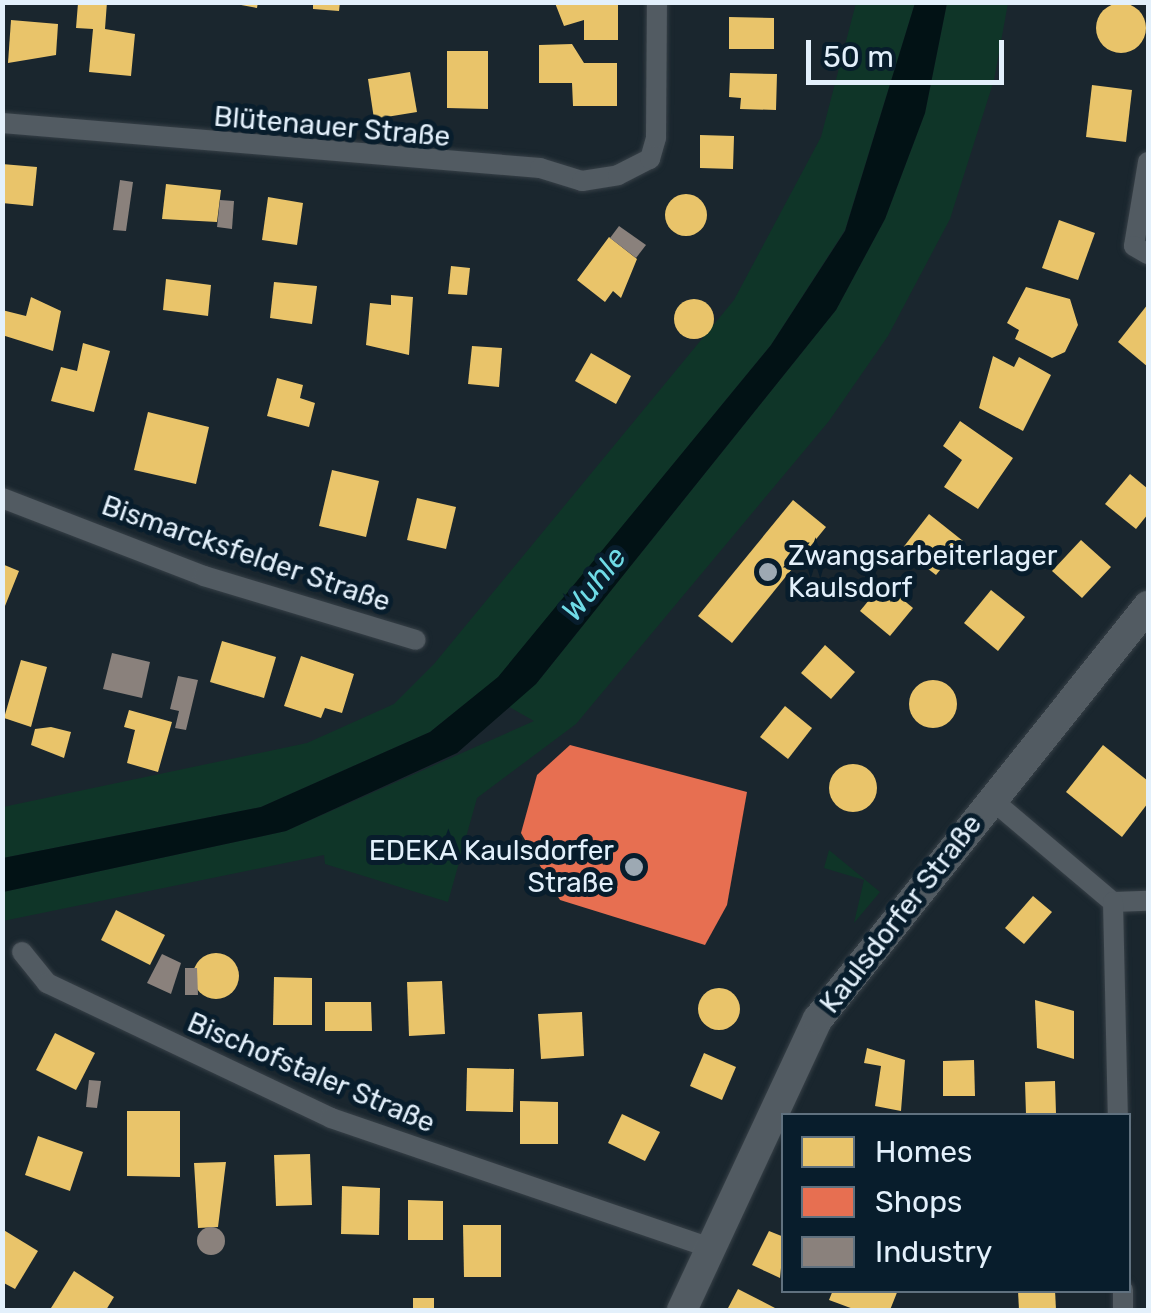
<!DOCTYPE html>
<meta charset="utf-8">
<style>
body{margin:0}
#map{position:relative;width:1151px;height:1313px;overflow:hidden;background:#1a262e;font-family:Rubik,sans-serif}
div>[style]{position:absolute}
.green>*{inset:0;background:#0f3528}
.water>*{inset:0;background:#021215}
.homes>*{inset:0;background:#e9c46a}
.round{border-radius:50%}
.shops>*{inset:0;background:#e76f51}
.industry>*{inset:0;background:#8a817c}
.roads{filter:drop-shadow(0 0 2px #374047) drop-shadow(0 0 2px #374047)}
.minor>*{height:20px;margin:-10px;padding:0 10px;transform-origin:10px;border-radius:10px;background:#525b62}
.secondary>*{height:30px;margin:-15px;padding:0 15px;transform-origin:15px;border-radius:15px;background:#525b62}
.dots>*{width:28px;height:28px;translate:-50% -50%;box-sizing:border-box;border:5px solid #081d2c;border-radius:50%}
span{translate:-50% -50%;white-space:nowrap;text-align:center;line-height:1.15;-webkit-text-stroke:10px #081d2c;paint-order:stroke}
.street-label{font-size:28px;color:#e3f0fb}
.poi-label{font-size:28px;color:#e3f0fb}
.left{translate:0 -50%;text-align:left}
.right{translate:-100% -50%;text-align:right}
.water-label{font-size:30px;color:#6fdbe6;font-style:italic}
.frame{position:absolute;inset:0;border:5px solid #e3f0fb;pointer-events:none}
.legend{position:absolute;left:781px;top:1113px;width:350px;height:180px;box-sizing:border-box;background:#081d2c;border:2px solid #60717f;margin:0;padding:12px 18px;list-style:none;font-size:30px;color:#e3f0fb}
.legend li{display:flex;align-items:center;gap:20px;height:50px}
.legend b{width:50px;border:2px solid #60717f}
.scale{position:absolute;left:806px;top:40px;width:198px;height:45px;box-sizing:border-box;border:5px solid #e3f0fb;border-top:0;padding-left:12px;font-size:30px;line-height:35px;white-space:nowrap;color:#e3f0fb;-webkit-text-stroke:8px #081d2c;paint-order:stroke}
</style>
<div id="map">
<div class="green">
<div style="clip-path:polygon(856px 3px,915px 3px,845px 230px,771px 345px,499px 677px,536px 684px,836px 310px,885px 219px,925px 113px,947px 3px,1008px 3px,994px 80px,950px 219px,888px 336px,829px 421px,576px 724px,477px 798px,448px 902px,325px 864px,324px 855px,3px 921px,3px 892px,286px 831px,534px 721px,481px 691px,430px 732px,261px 807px,3px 858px,3px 807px,307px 743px,394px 704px,434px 664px,734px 300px,821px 137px)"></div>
<div style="clip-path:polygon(829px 850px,880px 892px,854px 923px,864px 880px,824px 868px)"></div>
</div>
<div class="water">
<div style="clip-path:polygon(915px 3px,947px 3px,925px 113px,885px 219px,836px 310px,536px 684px,457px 753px,286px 831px,3px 892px,3px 858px,261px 807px,430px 732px,498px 677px,771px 345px,845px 231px)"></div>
</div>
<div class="homes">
<div style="clip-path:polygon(107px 2px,105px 29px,135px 34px,131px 76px,89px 72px,93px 29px,76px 28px,78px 3px)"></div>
<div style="clip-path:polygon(225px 2px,258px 2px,257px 8px)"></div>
<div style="clip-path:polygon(313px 2px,340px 2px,339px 11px,313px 9px)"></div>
<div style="clip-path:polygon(555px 3px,618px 4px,618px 40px,584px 40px,584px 20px,564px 26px)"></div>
<div class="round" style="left:1096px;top:3px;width:50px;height:50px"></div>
<div style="clip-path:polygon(729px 17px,774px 18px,774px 49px,729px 49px)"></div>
<div style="clip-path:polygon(11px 20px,58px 24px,56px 55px,8px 63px)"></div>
<div style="clip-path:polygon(572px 44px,584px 63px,617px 63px,617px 106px,573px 106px,572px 83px,539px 83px,539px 45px)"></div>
<div style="clip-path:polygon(447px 51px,488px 51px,488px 109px,447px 108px)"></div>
<div style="clip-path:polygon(410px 72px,417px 112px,374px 119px,368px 79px)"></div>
<div style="clip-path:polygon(730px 73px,777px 74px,776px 110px,740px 109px,741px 98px,729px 97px)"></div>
<div style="clip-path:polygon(1092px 85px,1132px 90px,1126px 142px,1086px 137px)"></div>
<div style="clip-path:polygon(700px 135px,734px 136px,733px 169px,700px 168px)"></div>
<div style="clip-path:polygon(2px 164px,37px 167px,33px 206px,2px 203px)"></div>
<div style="clip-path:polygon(166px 184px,221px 190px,217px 222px,162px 219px)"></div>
<div class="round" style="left:665px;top:194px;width:42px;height:42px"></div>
<div style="clip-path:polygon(268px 197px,303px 203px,297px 245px,262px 240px)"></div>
<div style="clip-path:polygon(1059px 220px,1095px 233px,1078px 280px,1042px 268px)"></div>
<div style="clip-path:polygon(609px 237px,637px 259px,621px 298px,613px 291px,605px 302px,577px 280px)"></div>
<div style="clip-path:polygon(451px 266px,470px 268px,467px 295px,448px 294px)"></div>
<div style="clip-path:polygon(166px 279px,211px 285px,208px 316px,163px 310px)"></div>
<div style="clip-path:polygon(274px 282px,317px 286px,312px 324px,270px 318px)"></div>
<div style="clip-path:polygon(1026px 287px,1070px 299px,1078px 325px,1065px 352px,1052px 358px,1015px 339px,1019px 330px,1007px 323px)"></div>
<div style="clip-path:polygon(391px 295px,413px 297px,409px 355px,366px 345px,370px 303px,391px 305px)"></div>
<div style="clip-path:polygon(31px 297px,61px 311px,53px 351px,2px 335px,2px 310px,26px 316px)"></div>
<div class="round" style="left:674px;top:299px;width:40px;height:40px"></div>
<div style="clip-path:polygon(1148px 304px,1148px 367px,1118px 342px)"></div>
<div style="clip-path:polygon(83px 343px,110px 351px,94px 412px,51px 401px,61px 367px,77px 371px)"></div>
<div style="clip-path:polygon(472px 346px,502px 348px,499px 387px,468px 384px)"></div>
<div style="clip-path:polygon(591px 353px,631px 376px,616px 404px,575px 381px)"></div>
<div style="clip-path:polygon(993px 356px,1014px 367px,1019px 357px,1051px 375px,1023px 431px,979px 408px)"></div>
<div style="clip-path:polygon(277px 378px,303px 385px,300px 398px,315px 403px,309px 427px,267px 416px)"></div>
<div style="clip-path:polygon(148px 412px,209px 427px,196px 484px,134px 470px)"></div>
<div style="clip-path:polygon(960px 421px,1013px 458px,978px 509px,944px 487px,962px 460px,943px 446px)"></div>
<div style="clip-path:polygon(332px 470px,379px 481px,366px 537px,319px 526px)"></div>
<div style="clip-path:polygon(1130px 474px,1148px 489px,1148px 514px,1136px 529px,1105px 504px)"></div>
<div style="clip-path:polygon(417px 498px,456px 507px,446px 549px,407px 540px)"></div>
<div style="clip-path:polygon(793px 500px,826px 527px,732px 643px,698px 616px)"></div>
<div style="clip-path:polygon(929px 514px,963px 541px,936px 575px,902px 549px)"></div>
<div style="clip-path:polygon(1081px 540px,1111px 567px,1082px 598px,1052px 571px)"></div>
<div style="clip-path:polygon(2px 564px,19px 571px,3px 611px,2px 611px)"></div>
<div style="clip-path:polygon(883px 583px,913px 608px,890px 636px,860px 611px)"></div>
<div style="clip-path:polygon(991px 590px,1025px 617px,998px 651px,964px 623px)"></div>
<div style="clip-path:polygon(222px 641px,276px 657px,264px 698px,210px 682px)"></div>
<div style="clip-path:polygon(825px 645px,855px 672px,831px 699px,801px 673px)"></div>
<div style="clip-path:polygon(301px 656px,354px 674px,342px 713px,325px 708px,321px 718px,284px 706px)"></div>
<div style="clip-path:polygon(21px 660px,47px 667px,31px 727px,4px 718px)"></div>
<div class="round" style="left:909px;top:680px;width:48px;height:48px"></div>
<div style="clip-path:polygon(785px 706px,812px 728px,788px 759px,760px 737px)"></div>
<div style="clip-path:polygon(129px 710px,172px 722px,158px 772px,127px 763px,135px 730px,124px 727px)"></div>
<div style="clip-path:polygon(51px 727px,71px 732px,64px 758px,31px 745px,35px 729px)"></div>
<div style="clip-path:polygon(1103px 745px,1148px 781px,1148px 803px,1122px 837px,1066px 792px)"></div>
<div class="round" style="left:829px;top:764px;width:48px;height:48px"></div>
<div style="clip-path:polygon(1033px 896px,1052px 912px,1024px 944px,1005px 928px)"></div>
<div style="clip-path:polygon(116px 910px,165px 935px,150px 965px,101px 940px)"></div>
<div class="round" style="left:193px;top:953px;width:46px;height:46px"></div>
<div style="clip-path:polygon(274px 977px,312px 978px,312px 1025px,273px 1025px)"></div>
<div style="clip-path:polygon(442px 981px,445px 1034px,409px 1036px,407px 982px)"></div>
<div class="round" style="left:698px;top:988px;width:42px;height:42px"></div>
<div style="clip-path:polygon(1035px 1000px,1074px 1011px,1074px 1059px,1037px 1048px)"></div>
<div style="clip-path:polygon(325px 1002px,371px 1002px,372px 1031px,325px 1031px)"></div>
<div style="clip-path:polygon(582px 1012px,584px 1056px,541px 1059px,538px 1014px)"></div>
<div style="clip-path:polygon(55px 1033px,95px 1053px,76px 1090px,36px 1070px)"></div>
<div style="clip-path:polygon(867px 1048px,905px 1060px,901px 1111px,875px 1106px,881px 1066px,864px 1063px)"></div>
<div style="clip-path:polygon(704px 1053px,736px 1067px,722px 1100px,690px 1086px)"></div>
<div style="clip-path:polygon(974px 1060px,975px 1096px,943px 1096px,943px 1061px)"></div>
<div style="clip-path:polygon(467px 1068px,514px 1069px,513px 1112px,466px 1111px)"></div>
<div style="clip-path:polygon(1055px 1081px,1056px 1114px,1026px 1115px,1025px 1082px)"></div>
<div style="clip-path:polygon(520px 1101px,558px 1102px,558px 1144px,520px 1144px)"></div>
<div style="clip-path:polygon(127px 1111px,180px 1111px,180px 1177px,127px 1176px)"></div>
<div style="clip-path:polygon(622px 1114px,660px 1132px,645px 1161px,608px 1143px)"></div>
<div style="clip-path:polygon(38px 1136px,83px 1152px,70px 1191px,25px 1175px)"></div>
<div style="clip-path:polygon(310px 1154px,312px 1205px,276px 1206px,274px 1155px)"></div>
<div style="clip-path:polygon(226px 1162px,218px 1227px,198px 1228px,194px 1163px)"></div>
<div style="clip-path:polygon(342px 1186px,380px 1188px,379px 1235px,341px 1234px)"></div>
<div style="clip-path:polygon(408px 1200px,443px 1201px,443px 1240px,408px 1240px)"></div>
<div style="clip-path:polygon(463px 1225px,501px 1225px,501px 1277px,464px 1277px)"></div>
<div style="clip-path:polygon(2px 1229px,38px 1251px,15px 1289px,2px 1282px)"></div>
<div style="clip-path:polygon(769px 1231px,784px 1237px,780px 1278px,752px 1265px)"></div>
<div style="clip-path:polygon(74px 1271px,114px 1297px,106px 1310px,51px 1308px)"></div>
<div style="clip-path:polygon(738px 1289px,775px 1308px,773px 1310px,727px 1310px)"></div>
<div style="clip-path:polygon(833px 1290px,898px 1290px,890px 1310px,856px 1310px,829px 1300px)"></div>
<div style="clip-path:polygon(1055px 1290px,1056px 1310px,1019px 1310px,1018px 1291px)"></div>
<div style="clip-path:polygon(413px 1298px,434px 1298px,434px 1310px,413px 1310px)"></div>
</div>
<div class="shops">
<div style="clip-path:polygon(570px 745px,747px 792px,727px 905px,705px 945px,560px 900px,521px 833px,537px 775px)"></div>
</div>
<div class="industry">
<div style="clip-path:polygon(120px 180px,133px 182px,126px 231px,113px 230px)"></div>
<div style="clip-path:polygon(220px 200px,234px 201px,232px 229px,217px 227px)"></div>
<div style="clip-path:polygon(619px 226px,646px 245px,636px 258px,610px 238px)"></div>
<div style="clip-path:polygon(112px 653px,150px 662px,142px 698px,103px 689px)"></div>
<div style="clip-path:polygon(178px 676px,198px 680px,186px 730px,175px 728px,179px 711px,170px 709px)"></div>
<div style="clip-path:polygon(162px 954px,181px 963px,171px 994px,147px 983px)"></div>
<div style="clip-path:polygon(185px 968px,197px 968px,198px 995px,185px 995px)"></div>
<div style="clip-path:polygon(89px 1080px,101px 1081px,97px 1108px,86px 1107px)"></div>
<div class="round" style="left:197px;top:1227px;width:28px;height:28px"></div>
</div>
<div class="roads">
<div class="minor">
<div style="left:2px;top:123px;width:540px;rotate:4.78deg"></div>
<div style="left:540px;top:168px;width:44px;rotate:17.2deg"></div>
<div style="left:582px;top:181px;width:36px;rotate:-9deg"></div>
<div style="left:618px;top:175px;width:36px;rotate:-27deg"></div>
<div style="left:650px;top:159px;width:22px;rotate:-74deg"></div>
<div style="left:656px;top:138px;width:136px;rotate:-89.6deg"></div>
<div style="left:1148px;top:162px;width:85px;rotate:99.5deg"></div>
<div style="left:1134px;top:246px;width:16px;rotate:30deg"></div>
<div style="left:2px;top:498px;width:217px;rotate:21.1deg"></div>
<div style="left:204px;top:576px;width:221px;rotate:16.8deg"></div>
<div style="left:991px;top:799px;width:160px;rotate:40.2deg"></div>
<div style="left:1113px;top:902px;width:35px;rotate:-2deg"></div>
<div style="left:1113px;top:902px;width:214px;rotate:88.7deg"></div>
<div style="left:22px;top:952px;width:40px;rotate:51deg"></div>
<div style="left:47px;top:983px;width:314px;rotate:25.4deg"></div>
<div style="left:331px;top:1118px;width:401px;rotate:18.9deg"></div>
<div style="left:1123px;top:1290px;width:20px;rotate:90deg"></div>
</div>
<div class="secondary">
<div style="left:682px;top:1310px;width:321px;rotate:-65deg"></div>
<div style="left:818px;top:1019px;width:529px;rotate:-51.37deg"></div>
</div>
</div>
<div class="dots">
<div style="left:768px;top:572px;background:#9da9b3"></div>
<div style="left:634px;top:867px;background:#9da9b3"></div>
</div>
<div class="street-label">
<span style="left:332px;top:127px;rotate:5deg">Blütenauer Straße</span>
<span style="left:246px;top:554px;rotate:19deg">Bismarcksfelder Straße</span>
<span style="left:901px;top:914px;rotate:-52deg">Kaulsdorfer Straße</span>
<span style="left:311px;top:1073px;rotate:23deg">Bischofstaler Straße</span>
</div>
<div class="poi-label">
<span class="left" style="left:788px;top:572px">Zwangsarbeiterlager<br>Kaulsdorf</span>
<span class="right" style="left:614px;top:867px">EDEKA Kaulsdorfer<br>Straße</span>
</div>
<div class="water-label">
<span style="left:594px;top:584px;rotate:-52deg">Wuhle</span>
</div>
<div class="frame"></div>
<ul class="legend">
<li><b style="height:28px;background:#e9c46a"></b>Homes</li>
<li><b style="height:28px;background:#e76f51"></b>Shops</li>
<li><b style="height:28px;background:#8a817c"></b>Industry</li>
</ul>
<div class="scale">50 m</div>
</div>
